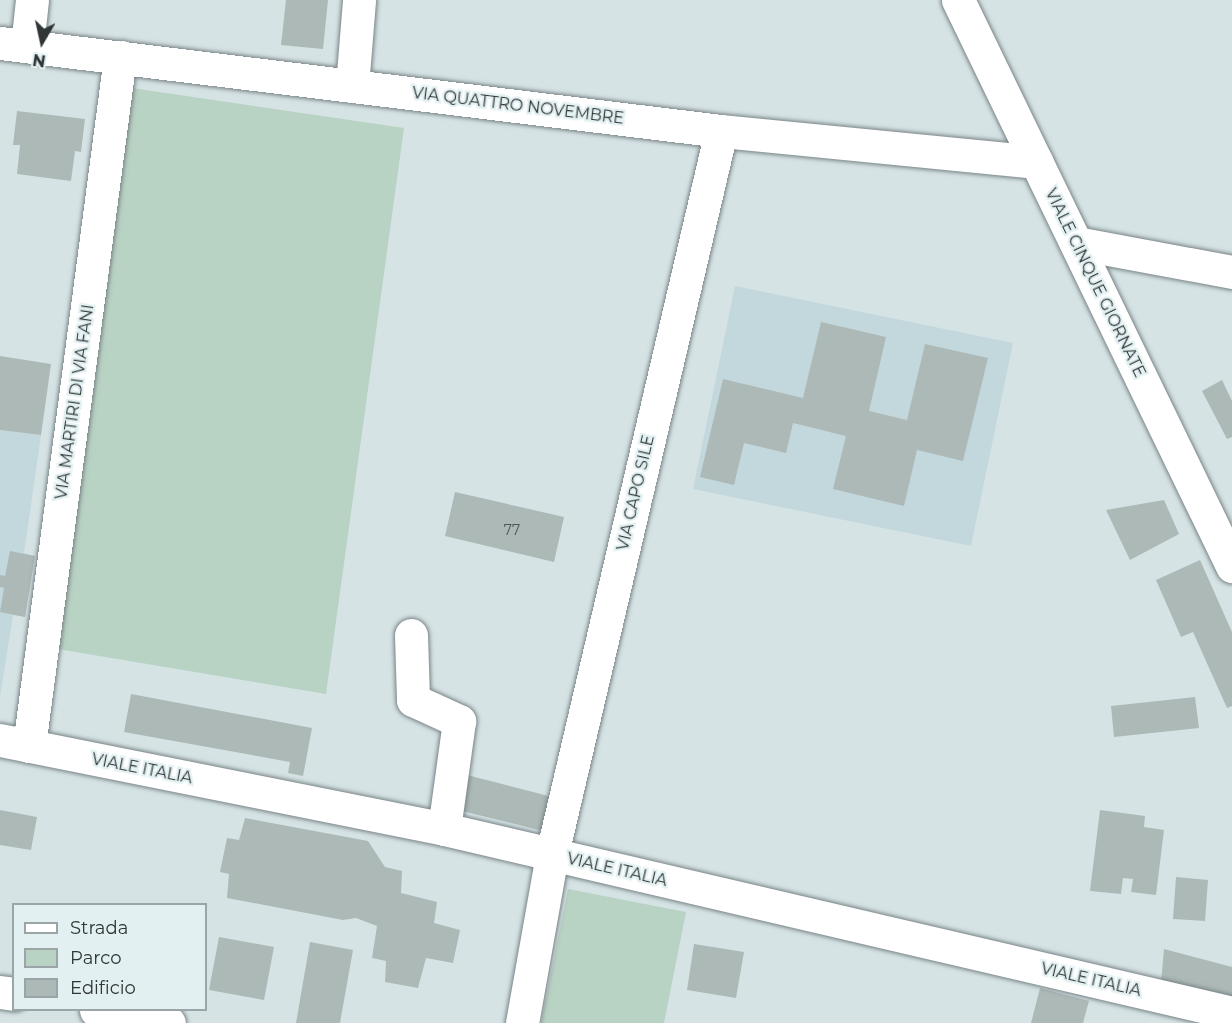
<!DOCTYPE html>
<style>
body{margin:0}
#map{position:relative;width:1232px;height:1023px;overflow:hidden;background:#d6e3e5;font-family:Montserrat,sans-serif}
div>[style]{position:absolute}
.built>*{inset:0;background:#c3d8dd}
.green>*{inset:0;background:#b8d2c3}
.building>*{inset:0;background:#adb9b7}
.roads{filter:drop-shadow(0 0 2px #798487) drop-shadow(0 0 2px #798487)}
.minor>*{height:33px;margin:-16.5px;padding:0 16.5px;transform-origin:16.5px;border-radius:16.5px;background:#fff}
span{translate:-50% -50%;white-space:nowrap;text-align:center;line-height:1.15;-webkit-text-stroke:4.5px #e3f0f2;paint-order:stroke}
.number-label{font-size:14px;color:#4f5656}
.number-label span{-webkit-text-stroke-width:0}
.street-label{font-size:16px;color:#303536}
.legend{position:absolute;left:12px;top:903px;width:195px;height:108px;box-sizing:border-box;background:#e3f0f2;border:2px solid #9ba5a7;margin:0;padding:8px 10px;list-style:none;font-size:18px;color:#303536}
.legend li{display:flex;align-items:center;gap:12px;height:30px}
.legend b{width:30px;border:2px solid #9ba5a7}
.north{position:absolute;left:12px;top:12px;width:60px;height:60px;-webkit-text-stroke:4px #e3f0f2;paint-order:stroke;rotate:189deg;font-size:16px;font-weight:700;line-height:24px;text-align:center;color:#303536}
.north::after{content:'';display:block;margin:auto;width:21px;height:27px;background:#303536;clip-path:polygon(50% 0,100% 100%,50% 72%,0 100%)}
</style>
<div id="map">
<div class="built">
<div style="clip-path:polygon(735px 286px,1013px 343px,971px 546px,693px 489px)"></div>
<div style="clip-path:polygon(0 430px,41px 435px,24px 553px,35px 556px,25px 617px,13px 615px,0 697px)"></div>
</div>
<div class="green">
<div style="clip-path:polygon(125px 87px,404px 128px,326px 694px,46px 647px)"></div>
<div style="clip-path:polygon(568px 889px,686px 912px,664px 1023px,541px 1023px)"></div>
</div>
<div class="building">
<div style="clip-path:polygon(286px 0,328px 0,323px 49px,281px 45px)"></div>
<div style="clip-path:polygon(17px 111px,85px 119px,81px 152px,75px 151px,71px 181px,17px 174px,20px 145px,13px 145px)"></div>
<div style="clip-path:polygon(821px 322px,886px 337px,869px 411px,907px 420px,925px 344px,988px 358px,963px 461px,917px 450px,904px 506px,833px 489px,846px 436px,793px 423px,786px 453px,744px 443px,734px 485px,700px 477px,723px 379px,803px 398px)"></div>
<div style="clip-path:polygon(0 356px,51px 364px,41px 435px,0 430px)"></div>
<div style="clip-path:polygon(1222px 380px,1232px 401px,1232px 437px,1227px 439px,1202px 391px)"></div>
<div style="clip-path:polygon(455px 492px,564px 517px,554px 562px,445px 536px)"></div>
<div style="clip-path:polygon(1164px 500px,1179px 534px,1130px 560px,1106px 510px)"></div>
<div style="clip-path:polygon(10px 551px,35px 556px,25px 617px,0 612px,4px 588px,0 587px,0 575px,5px 576px)"></div>
<div style="clip-path:polygon(1200px 560px,1232px 632px,1232px 706px,1227px 708px,1193px 632px,1181px 637px,1156px 580px)"></div>
<div style="clip-path:polygon(131px 694px,312px 728px,303px 776px,288px 773px,290px 762px,124px 732px)"></div>
<div style="clip-path:polygon(1195px 697px,1199px 728px,1114px 737px,1111px 706px)"></div>
<div style="clip-path:polygon(467px 775px,556px 798px,547px 832px,458px 810px)"></div>
<div style="clip-path:polygon(0 810px,37px 817px,31px 850px,0 845px)"></div>
<div style="clip-path:polygon(1100px 810px,1145px 816px,1144px 827px,1164px 830px,1156px 895px,1131px 892px,1133px 879px,1123px 878px,1121px 894px,1090px 891px)"></div>
<div style="clip-path:polygon(245px 818px,368px 841px,385px 867px,402px 871px,401px 893px,437px 902px,434px 923px,460px 930px,453px 963px,426px 958px,418px 988px,385px 982px,386px 961px,372px 958px,377px 926px,356px 918px,343px 920px,227px 898px,229px 874px,220px 872px,227px 838px,239px 840px)"></div>
<div style="clip-path:polygon(1176px 877px,1208px 880px,1205px 921px,1173px 919px)"></div>
<div style="clip-path:polygon(219px 937px,274px 947px,264px 1000px,209px 990px)"></div>
<div style="clip-path:polygon(310px 942px,353px 950px,340px 1023px,296px 1023px)"></div>
<div style="clip-path:polygon(694px 944px,744px 952px,736px 998px,687px 990px)"></div>
<div style="clip-path:polygon(1164px 949px,1232px 967px,1232px 1000px,1161px 983px)"></div>
<div style="clip-path:polygon(1040px 988px,1089px 1001px,1083px 1023px,1031px 1023px)"></div>
</div>
<div class="roads">
<div class="minor">
<div style="left:958px;top:0;width:629px;rotate:64.17deg"></div>
<div style="left:0;top:43px;width:726px;rotate:6.96deg"></div>
<div style="left:721px;top:131px;width:317px;rotate:5.6deg"></div>
<div style="left:27px;top:46px;width:46px;rotate:-83.8deg"></div>
<div style="left:352px;top:86px;width:86px;rotate:-85.3deg"></div>
<div style="left:1076px;top:243px;width:159px;rotate:10.5deg"></div>
<div style="left:411px;top:635px;width:65px;rotate:88.2deg"></div>
<div style="left:413px;top:700px;width:51px;rotate:24.5deg"></div>
<div style="left:459px;top:721px;width:109px;rotate:97.9deg"></div>
<div style="left:0;top:740px;width:453px;rotate:11.3deg"></div>
<div style="left:444px;top:829px;width:809px;rotate:13.14deg"></div>
<div style="left:29px;top:746px;width:695px;rotate:-82.48deg"></div>
<div style="left:0;top:992px;width:14px;rotate:8deg"></div>
<div style="left:96px;top:1010px;width:74px;rotate:10.1deg"></div>
<div style="left:522px;top:1023px;width:172px;rotate:-79.9deg"></div>
<div style="left:552px;top:854px;width:742px;rotate:-76.84deg"></div>
</div>
</div>
<div class="number-label">
<span style="left:512px;top:530px">77</span>
</div>
<div class="street-label">
<span style="left:518px;top:106px;rotate:7deg">VIA QUATTRO NOVEMBRE</span>
<span style="left:1095px;top:283px;rotate:64deg">VIALE CINQUE GIORNATE</span>
<span style="left:75px;top:402px;rotate:-82deg">VIA MARTIRI DI VIA FANI</span>
<span style="left:636px;top:493px;rotate:-77deg">VIA CAPO SILE</span>
<span style="left:142px;top:769px;rotate:11deg">VIALE ITALIA</span>
<span style="left:617px;top:870px;rotate:13deg">VIALE ITALIA</span>
<span style="left:1091px;top:980px;rotate:13deg">VIALE ITALIA</span>
</div>
<ul class="legend">
<li><b style="height:8px;background:#fff"></b>Strada</li>
<li><b style="height:16px;background:#b8d2c3"></b>Parco</li>
<li><b style="height:16px;background:#adb9b7"></b>Edificio</li>
</ul>
<div class="north">N</div>
</div>
